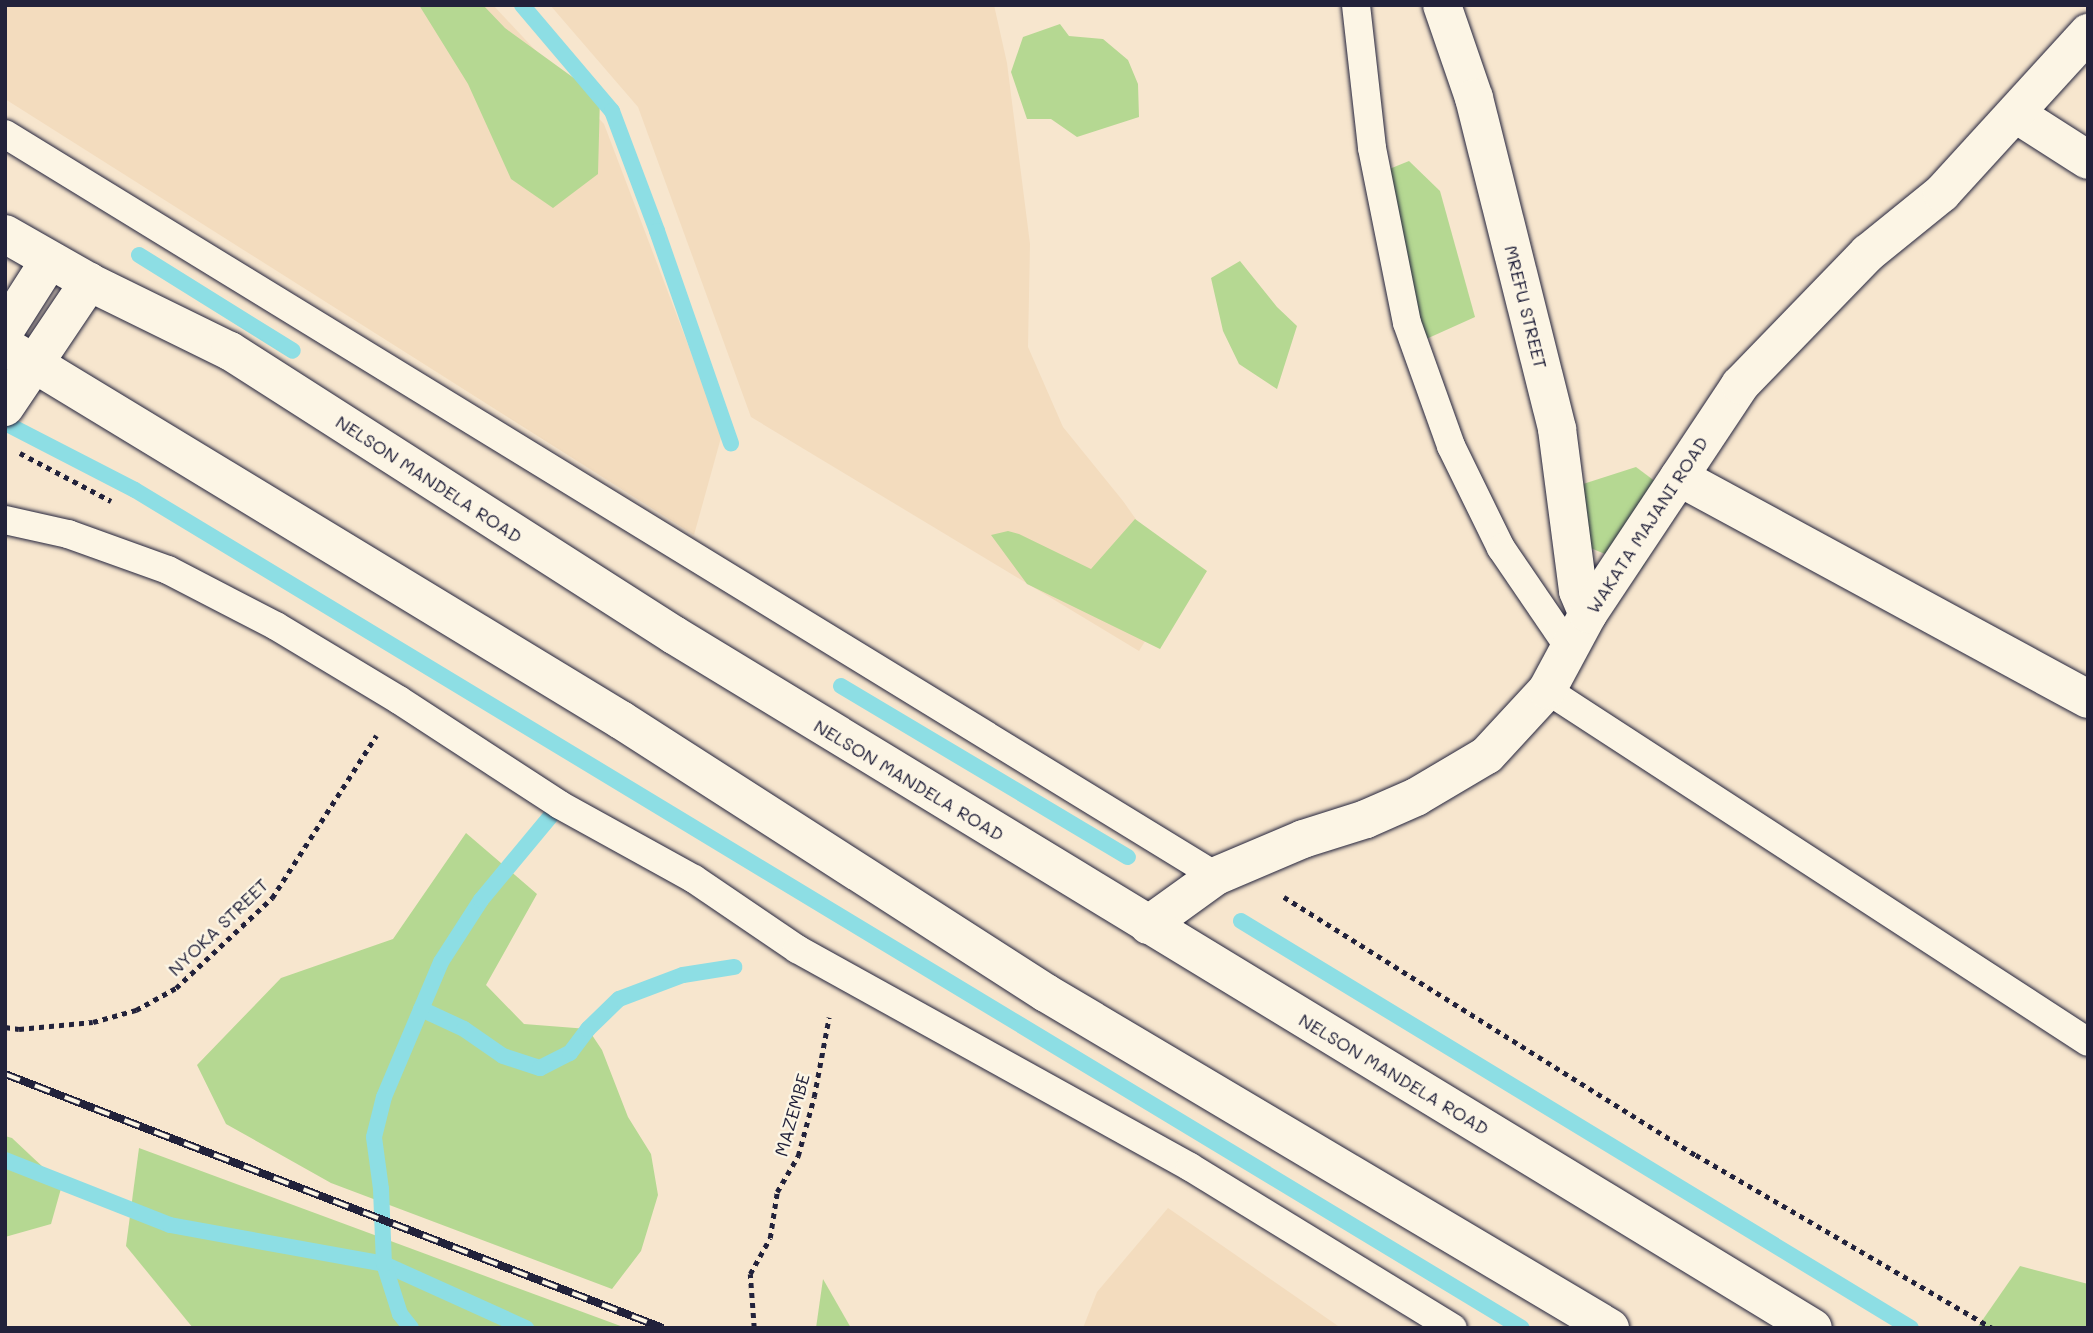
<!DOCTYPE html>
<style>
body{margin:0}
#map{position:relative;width:2093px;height:1333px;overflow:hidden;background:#f7e6ce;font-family:Mali,sans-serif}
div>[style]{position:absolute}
.built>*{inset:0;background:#f3dcbe}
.green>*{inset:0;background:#b5d892}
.stream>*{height:16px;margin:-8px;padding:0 8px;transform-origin:8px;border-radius:8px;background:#8ddee4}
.path>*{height:4.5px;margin-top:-2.25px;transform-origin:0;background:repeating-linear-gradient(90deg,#22223b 0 5px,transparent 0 10px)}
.roads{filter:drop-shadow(0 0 2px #22223b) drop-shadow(0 0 2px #22223b)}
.lane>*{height:28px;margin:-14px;padding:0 14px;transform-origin:14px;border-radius:14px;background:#fcf5e5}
.street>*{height:38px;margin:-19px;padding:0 19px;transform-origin:19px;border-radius:19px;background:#fcf5e5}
.secondary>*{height:38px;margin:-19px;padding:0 19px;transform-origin:19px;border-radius:19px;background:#fcf5e5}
.primary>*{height:38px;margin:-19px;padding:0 19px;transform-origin:19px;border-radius:19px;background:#fcf5e5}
.rail>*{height:8px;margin-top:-4px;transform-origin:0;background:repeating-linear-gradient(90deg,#fcf5e5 0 16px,#22223b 0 32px);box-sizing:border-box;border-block:2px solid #22223b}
span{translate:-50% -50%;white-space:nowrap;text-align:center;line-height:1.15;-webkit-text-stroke:5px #fcf5e5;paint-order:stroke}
.street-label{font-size:18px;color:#22223b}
.frame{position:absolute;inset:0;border:7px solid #22223b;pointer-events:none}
</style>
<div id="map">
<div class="built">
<div style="clip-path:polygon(5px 5px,493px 5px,604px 124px,722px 434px,694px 535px,5px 99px)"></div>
<div style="clip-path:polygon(550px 5px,994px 5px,1007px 63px,1030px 244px,1028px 347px,1063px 427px,1123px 501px,1181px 583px,1139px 651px,751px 417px,638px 107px)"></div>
<div style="clip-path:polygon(1168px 1208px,1341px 1328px,1083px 1328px,1097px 1292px)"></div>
</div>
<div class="green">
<div style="clip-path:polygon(419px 5px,483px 5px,505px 28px,600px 97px,598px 174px,553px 208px,511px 179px,468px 84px)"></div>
<div style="clip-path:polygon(1060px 24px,1069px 36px,1103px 39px,1128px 60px,1138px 84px,1139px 117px,1077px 137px,1051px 119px,1027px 119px,1011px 72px,1023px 37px)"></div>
<div style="clip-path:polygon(1409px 161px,1440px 191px,1475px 317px,1404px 349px,1377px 174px)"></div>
<div style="clip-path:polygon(1240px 261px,1277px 307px,1297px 326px,1277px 389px,1239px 364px,1223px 331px,1211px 278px)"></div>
<div style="clip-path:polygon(1636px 467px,1680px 500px,1642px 569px,1583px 545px,1580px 485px)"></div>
<div style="clip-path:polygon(1135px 519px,1207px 571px,1160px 649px,1027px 584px,991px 535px,1008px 531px,1019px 534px,1091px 569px)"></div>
<div style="clip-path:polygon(466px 833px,537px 894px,486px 985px,524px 1024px,588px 1029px,602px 1050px,628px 1117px,651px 1154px,658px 1195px,641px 1251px,612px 1289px,331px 1183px,226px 1124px,197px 1065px,281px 978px,393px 939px)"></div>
<div style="clip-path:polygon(5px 1136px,12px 1138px,62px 1185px,51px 1224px,5px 1237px)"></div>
<div style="clip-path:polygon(139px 1148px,626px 1328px,193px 1328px,126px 1246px)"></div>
<div style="clip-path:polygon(2020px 1266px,2088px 1284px,2088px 1328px,1977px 1328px)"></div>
<div style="clip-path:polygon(823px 1279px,851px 1328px,816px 1328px)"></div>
</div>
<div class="stream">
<div style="left:522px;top:5px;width:139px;rotate:49.7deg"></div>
<div style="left:612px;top:111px;width:128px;rotate:69.4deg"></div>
<div style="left:657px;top:231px;width:225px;rotate:70.8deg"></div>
<div style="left:139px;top:255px;width:181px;rotate:31.9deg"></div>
<div style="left:5px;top:423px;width:146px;rotate:27.3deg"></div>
<div style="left:135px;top:490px;width:1620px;rotate:31.14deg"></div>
<div style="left:841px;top:686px;width:334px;rotate:30.8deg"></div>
<div style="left:1241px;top:921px;width:784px;rotate:31.28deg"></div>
<div style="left:421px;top:1009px;width:47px;rotate:24.9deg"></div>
<div style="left:464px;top:1029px;width:47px;rotate:34.7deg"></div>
<div style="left:503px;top:1056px;width:39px;rotate:18deg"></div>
<div style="left:540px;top:1068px;width:34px;rotate:-27deg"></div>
<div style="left:570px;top:1053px;width:30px;rotate:-53deg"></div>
<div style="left:588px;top:1029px;width:43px;rotate:-44.1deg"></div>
<div style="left:619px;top:999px;width:68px;rotate:-20.6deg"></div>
<div style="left:683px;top:975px;width:52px;rotate:-8.9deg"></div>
<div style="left:5px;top:1160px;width:177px;rotate:21.5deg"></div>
<div style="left:170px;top:1225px;width:218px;rotate:10.3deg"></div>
<div style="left:384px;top:1264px;width:156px;rotate:24.3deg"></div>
<div style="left:411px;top:1328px;width:18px;rotate:-128deg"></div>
<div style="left:400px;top:1314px;width:52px;rotate:-107.7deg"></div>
<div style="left:384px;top:1264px;width:75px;rotate:-92.3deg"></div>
<div style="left:381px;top:1189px;width:52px;rotate:-97.7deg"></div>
<div style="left:374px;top:1137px;width:41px;rotate:-76deg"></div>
<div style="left:384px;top:1097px;width:147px;rotate:-67.1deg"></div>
<div style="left:441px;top:962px;width:74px;rotate:-57.2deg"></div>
<div style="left:481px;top:900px;width:124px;rotate:-50.3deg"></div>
</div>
<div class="path">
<div style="left:20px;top:453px;width:103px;rotate:27.8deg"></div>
<div style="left:1284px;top:897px;width:486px;rotate:32.1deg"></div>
<div style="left:1696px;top:1155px;width:343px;rotate:30.3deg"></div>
<div style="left:5px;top:1027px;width:14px;rotate:8deg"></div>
<div style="left:19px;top:1029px;width:74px;rotate:-5.4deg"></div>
<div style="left:93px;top:1022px;width:45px;rotate:-15.6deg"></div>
<div style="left:136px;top:1010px;width:46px;rotate:-28.8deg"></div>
<div style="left:176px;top:988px;width:132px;rotate:-43.2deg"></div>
<div style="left:272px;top:898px;width:193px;rotate:-57.3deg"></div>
<div style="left:754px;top:1328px;width:54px;rotate:-94.2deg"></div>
<div style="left:750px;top:1274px;width:41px;rotate:-60.9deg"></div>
<div style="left:770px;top:1238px;width:47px;rotate:-81.3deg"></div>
<div style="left:777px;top:1192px;width:42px;rotate:-59.7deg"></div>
<div style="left:798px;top:1156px;width:61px;rotate:-74.8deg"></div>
<div style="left:814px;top:1097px;width:81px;rotate:-79.4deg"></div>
</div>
<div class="roads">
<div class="lane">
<div style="left:1356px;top:5px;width:144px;rotate:83.6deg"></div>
<div style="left:1372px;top:148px;width:178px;rotate:78.7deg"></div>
<div style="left:1407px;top:323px;width:131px;rotate:70.3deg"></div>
<div style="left:1451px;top:446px;width:114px;rotate:63.9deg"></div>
<div style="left:1501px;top:548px;width:122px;rotate:55.7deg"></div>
<div style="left:5px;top:134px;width:1420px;rotate:31.5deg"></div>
<div style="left:5px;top:520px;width:65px;rotate:12.5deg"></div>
<div style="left:68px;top:534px;width:106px;rotate:19.8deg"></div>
<div style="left:168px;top:570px;width:122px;rotate:27.4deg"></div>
<div style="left:276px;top:626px;width:144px;rotate:31deg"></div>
<div style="left:399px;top:700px;width:192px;rotate:33.1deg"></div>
<div style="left:560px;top:805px;width:153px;rotate:28.9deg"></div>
<div style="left:694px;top:879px;width:125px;rotate:34.2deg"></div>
<div style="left:797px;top:949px;width:449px;rotate:29deg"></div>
<div style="left:1190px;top:1167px;width:308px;rotate:31.5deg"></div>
<div style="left:1547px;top:690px;width:645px;rotate:33.05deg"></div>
</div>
<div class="street">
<div style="left:1442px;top:5px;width:98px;rotate:71deg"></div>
<div style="left:1474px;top:98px;width:341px;rotate:75.9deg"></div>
<div style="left:1557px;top:429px;width:163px;rotate:82.6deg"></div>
<div style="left:1578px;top:591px;width:25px;rotate:67deg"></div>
<div style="left:2016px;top:114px;width:85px;rotate:32.6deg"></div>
<div style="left:1679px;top:477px;width:465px;rotate:28.5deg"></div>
<div style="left:1148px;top:925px;width:84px;rotate:-35.8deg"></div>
<div style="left:1216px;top:876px;width:95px;rotate:-23deg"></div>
<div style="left:1303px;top:839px;width:66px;rotate:-17.6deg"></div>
<div style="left:1366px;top:819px;width:55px;rotate:-23.7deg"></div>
<div style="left:1416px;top:797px;width:82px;rotate:-30.6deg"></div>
<div style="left:1487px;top:755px;width:88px;rotate:-47.3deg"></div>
<div style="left:1547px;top:690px;width:86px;rotate:-61.7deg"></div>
<div style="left:1588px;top:614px;width:275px;rotate:-56.4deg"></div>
<div style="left:1740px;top:385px;width:184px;rotate:-45.9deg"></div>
<div style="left:1868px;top:253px;width:95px;rotate:-39deg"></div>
<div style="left:1942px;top:193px;width:217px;rotate:-47.6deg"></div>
</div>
<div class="secondary">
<div style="left:5px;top:330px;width:82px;rotate:-57.5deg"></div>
<div style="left:5px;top:407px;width:151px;rotate:-56.1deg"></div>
</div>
<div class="primary">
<div style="left:5px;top:234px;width:97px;rotate:29.7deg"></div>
<div style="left:89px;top:282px;width:157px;rotate:26.1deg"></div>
<div style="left:230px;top:351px;width:527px;rotate:32.6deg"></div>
<div style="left:674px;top:635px;width:1333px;rotate:31.32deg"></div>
<div style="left:5px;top:346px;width:721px;rotate:31.26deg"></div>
<div style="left:621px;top:720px;width:505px;rotate:32.71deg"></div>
<div style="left:1046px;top:993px;width:656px;rotate:30.71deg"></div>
</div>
</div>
<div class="rail">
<div style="left:5px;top:1074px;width:705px;rotate:21.11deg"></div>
</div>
<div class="street-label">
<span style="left:1526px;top:307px;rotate:76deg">MREFU STREET</span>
<span style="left:429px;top:479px;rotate:33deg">NELSON MANDELA ROAD</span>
<span style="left:1647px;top:525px;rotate:-57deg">WAKATA MAJANI ROAD</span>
<span style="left:909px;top:780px;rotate:31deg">NELSON MANDELA ROAD</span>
<span style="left:218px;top:927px;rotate:-44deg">NYOKA STREET</span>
<span style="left:1394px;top:1074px;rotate:31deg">NELSON MANDELA ROAD</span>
<span style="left:792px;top:1115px;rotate:-74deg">MAZEMBE</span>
</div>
<div class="frame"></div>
</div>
